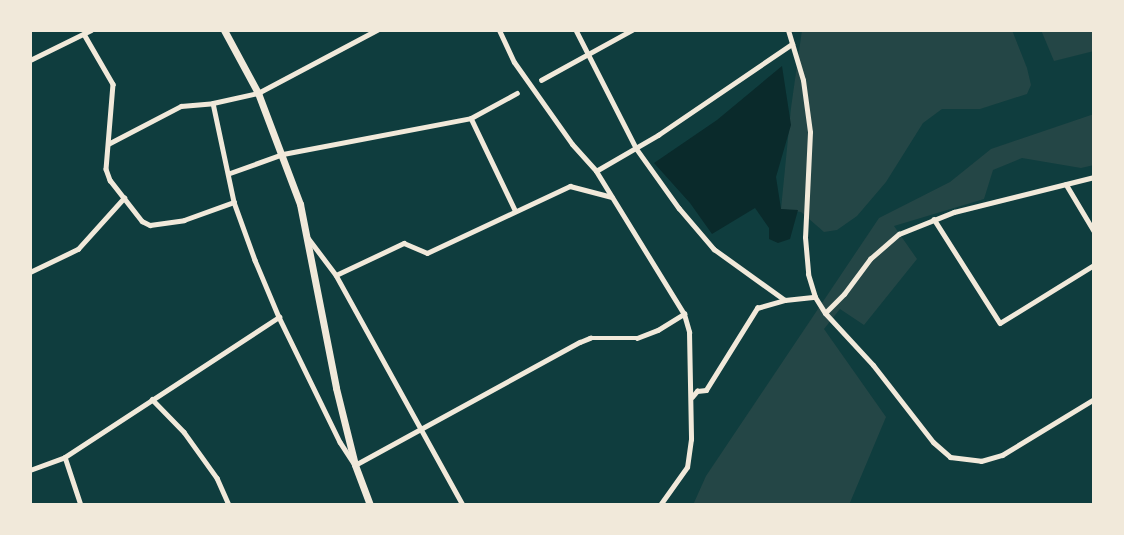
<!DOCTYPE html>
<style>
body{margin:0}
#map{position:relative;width:1124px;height:535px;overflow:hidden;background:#0f3d3e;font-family:"DM Sans",sans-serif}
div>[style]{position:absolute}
.green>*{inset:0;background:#244646}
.water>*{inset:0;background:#0a2a2b}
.minor>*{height:4.5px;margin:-2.25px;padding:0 2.25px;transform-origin:2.25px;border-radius:2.25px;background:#f1e9da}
.tertiary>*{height:5px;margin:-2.5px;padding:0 2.5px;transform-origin:2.5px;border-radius:2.5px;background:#f1e9da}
.primary>*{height:7px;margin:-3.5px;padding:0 3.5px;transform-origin:3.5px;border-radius:3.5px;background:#f1e9da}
span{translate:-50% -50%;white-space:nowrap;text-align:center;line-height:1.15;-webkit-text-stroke:6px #f1e9da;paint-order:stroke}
.frame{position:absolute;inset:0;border:32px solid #f1e9da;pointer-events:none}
</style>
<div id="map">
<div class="green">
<div style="clip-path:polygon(802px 30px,1012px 30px,1027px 68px,1031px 85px,1027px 94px,980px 109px,942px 109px,923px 123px,886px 182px,857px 216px,837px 230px,824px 232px,801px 212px,781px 209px,791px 108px)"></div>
<div style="clip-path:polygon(1041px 30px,1094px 30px,1094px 51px,1054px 61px)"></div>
<div style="clip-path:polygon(1094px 114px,1094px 165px,1081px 168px,1022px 158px,993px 170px,984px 199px,894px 226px,917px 259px,864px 325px,840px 309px,824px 329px,886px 417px,849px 505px,693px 505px,706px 476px,879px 218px,950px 182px,991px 149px)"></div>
</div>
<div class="water">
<div style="clip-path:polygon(782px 66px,791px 125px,776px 177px,781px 209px,798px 210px,790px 239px,778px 243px,769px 239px,769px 228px,755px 208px,712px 234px,690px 203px,654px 163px,717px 120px)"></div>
</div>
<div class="minor">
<div style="left:576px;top:30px;width:132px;rotate:63deg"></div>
<div style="left:636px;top:148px;width:74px;rotate:54.4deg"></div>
<div style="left:679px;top:208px;width:54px;rotate:49.5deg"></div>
<div style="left:714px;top:249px;width:87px;rotate:35.7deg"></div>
<div style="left:84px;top:34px;width:58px;rotate:59.9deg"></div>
<div style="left:113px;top:84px;width:85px;rotate:94.7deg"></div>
<div style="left:106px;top:169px;width:12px;rotate:70deg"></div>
<div style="left:110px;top:180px;width:52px;rotate:52deg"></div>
<div style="left:142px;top:221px;width:9px;rotate:27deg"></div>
<div style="left:150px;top:225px;width:34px;rotate:-8deg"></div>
<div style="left:184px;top:220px;width:53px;rotate:-19.8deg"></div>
<div style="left:541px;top:80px;width:104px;rotate:-28.8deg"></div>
<div style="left:213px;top:103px;width:101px;rotate:78deg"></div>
<div style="left:234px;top:202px;width:62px;rotate:70.1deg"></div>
<div style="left:255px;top:260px;width:62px;rotate:67.2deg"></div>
<div style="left:279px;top:317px;width:139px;rotate:64deg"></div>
<div style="left:340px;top:442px;width:27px;rotate:57deg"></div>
<div style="left:355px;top:465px;width:256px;rotate:-28.7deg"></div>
<div style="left:580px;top:342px;width:11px;rotate:-22deg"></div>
<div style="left:590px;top:338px;width:47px"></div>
<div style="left:637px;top:338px;width:22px;rotate:-21deg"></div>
<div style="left:658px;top:330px;width:31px;rotate:-32deg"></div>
<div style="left:471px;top:118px;width:102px;rotate:64.4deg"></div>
<div style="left:108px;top:144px;width:82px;rotate:-27.5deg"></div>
<div style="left:181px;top:106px;width:32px;rotate:-5deg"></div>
<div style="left:213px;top:103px;width:46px;rotate:-12.5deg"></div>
<div style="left:258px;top:93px;width:135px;rotate:-27.9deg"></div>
<div style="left:596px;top:171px;width:72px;rotate:-30.1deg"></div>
<div style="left:658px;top:135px;width:162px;rotate:-34.2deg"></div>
<div style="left:230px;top:173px;width:56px;rotate:-19.7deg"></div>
<div style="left:283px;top:154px;width:191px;rotate:-10.8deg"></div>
<div style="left:471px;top:118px;width:52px;rotate:-28.5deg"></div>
<div style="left:1066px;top:184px;width:55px;rotate:59.2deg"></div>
<div style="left:934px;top:219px;width:123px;rotate:57.6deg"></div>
<div style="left:1000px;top:323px;width:110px;rotate:-31.7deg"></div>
<div style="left:309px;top:239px;width:45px;rotate:53.1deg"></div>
<div style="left:336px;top:275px;width:263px;rotate:61.1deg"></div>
<div style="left:30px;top:272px;width:53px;rotate:-25.6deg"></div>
<div style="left:78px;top:249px;width:69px;rotate:-48deg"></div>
<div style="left:336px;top:275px;width:75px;rotate:-25.2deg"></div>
<div style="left:404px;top:243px;width:25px;rotate:23deg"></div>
<div style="left:427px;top:253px;width:158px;rotate:-25.1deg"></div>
<div style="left:570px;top:186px;width:43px;rotate:14.7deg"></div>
<div style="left:825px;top:313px;width:27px;rotate:-45deg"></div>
<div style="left:844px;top:294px;width:44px;rotate:-53.4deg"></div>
<div style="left:870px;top:259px;width:38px;rotate:-41deg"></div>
<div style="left:899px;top:234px;width:59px;rotate:-21.8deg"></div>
<div style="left:954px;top:212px;width:144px;rotate:-14deg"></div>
<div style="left:692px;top:397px;width:8px;rotate:-50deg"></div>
<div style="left:697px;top:391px;width:9px;rotate:-6deg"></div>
<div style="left:706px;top:390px;width:97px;rotate:-58.1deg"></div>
<div style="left:757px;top:308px;width:29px;rotate:-16deg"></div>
<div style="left:785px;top:300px;width:30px;rotate:-6deg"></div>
<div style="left:152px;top:399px;width:46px;rotate:45.9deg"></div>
<div style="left:184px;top:432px;width:57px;rotate:54.3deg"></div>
<div style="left:217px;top:478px;width:30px;rotate:66deg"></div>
<div style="left:65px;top:457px;width:51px;rotate:71.6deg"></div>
<div style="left:30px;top:470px;width:37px;rotate:-20deg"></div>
<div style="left:65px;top:457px;width:256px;rotate:-33.2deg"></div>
</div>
<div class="tertiary">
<div style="left:499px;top:30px;width:35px;rotate:65deg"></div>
<div style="left:514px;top:62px;width:100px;rotate:54.7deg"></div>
<div style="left:572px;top:144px;width:36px;rotate:48deg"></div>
<div style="left:596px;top:171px;width:168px;rotate:58.4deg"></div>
<div style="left:684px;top:314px;width:19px;rotate:74deg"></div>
<div style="left:689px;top:332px;width:107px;rotate:88.9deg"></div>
<div style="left:691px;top:439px;width:28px;rotate:98deg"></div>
<div style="left:687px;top:467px;width:47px;rotate:125.4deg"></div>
<div style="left:788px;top:30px;width:52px;rotate:73.3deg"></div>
<div style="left:803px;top:80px;width:52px;rotate:82.3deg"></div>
<div style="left:810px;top:132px;width:105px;rotate:92.7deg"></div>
<div style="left:805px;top:237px;width:37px;rotate:85deg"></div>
<div style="left:808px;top:274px;width:24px;rotate:73deg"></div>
<div style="left:815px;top:297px;width:19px;rotate:58deg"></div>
<div style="left:825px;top:313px;width:71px;rotate:47.3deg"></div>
<div style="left:873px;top:365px;width:98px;rotate:52.1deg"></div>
<div style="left:933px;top:442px;width:23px;rotate:41deg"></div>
<div style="left:950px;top:457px;width:31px;rotate:7deg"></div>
<div style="left:981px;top:461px;width:22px;rotate:-16deg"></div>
<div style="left:1002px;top:455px;width:108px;rotate:-31.3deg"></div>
<div style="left:30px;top:60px;width:68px;rotate:-26.2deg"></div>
</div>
<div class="primary">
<div style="left:224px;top:30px;width:72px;rotate:61.6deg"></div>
<div style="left:258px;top:93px;width:119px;rotate:69.3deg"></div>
<div style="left:300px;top:204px;width:187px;rotate:78.9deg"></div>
<div style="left:336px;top:388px;width:79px;rotate:76.1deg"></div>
<div style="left:355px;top:465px;width:43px;rotate:69.4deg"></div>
</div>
<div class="frame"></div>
</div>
